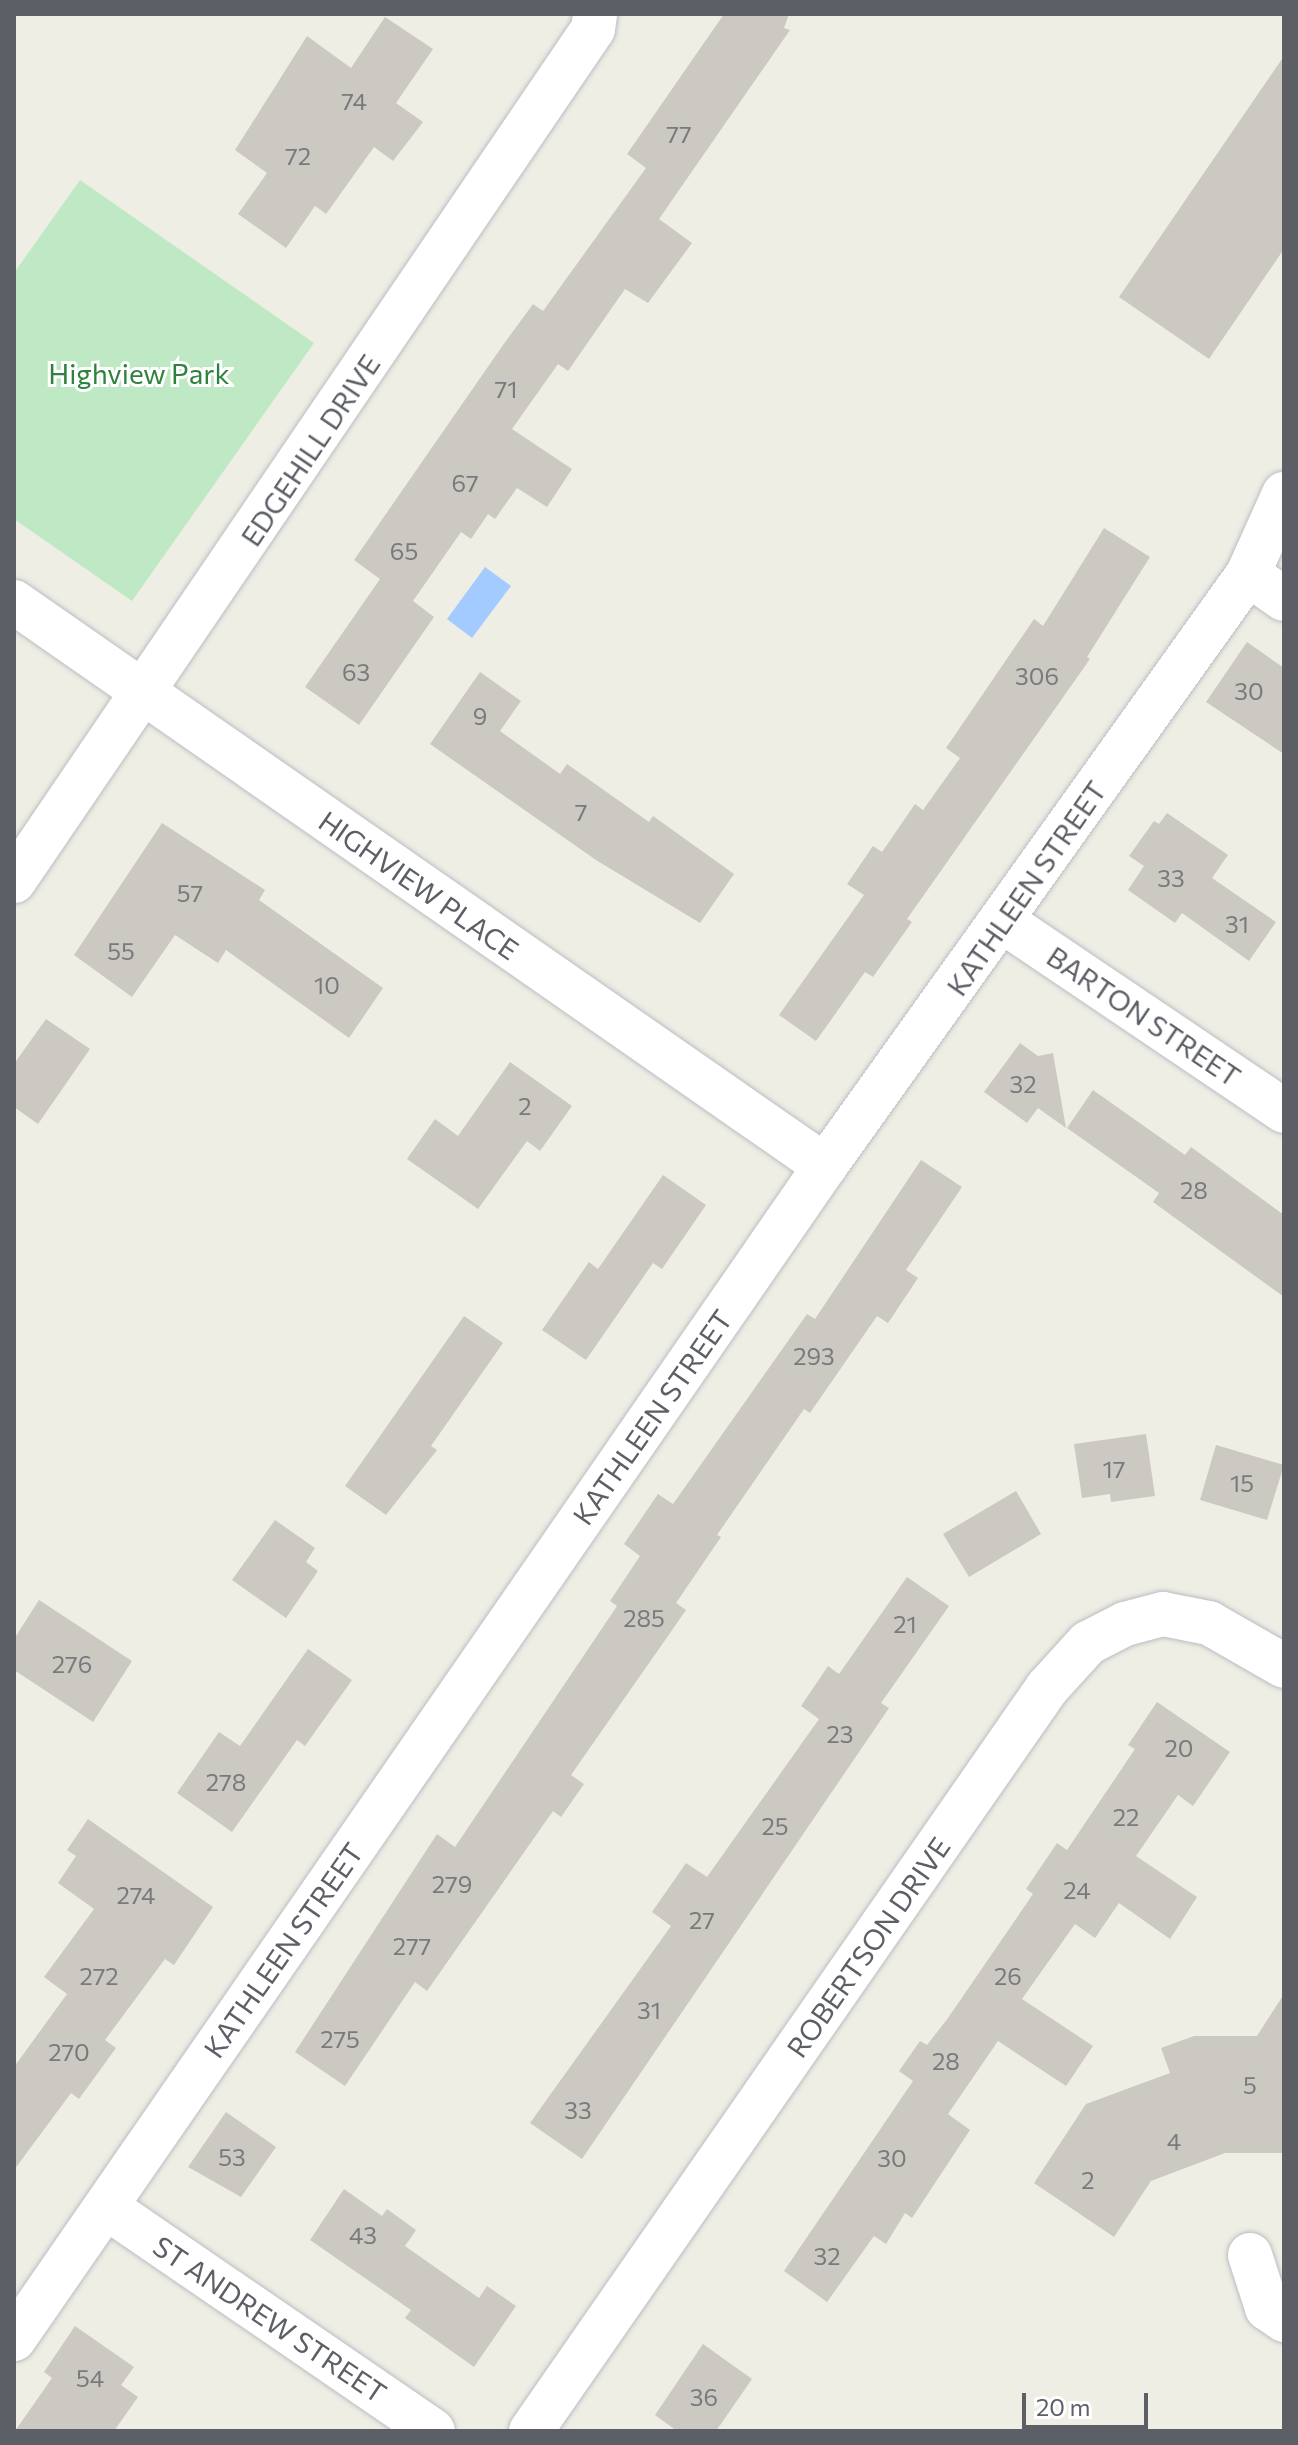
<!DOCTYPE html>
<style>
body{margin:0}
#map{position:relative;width:1298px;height:2445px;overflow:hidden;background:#efeee4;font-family:Commissioner,sans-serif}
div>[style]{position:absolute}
.green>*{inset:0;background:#bee9c4}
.water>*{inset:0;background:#a4cbff}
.building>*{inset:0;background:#cbc9c1}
.roads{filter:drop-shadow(0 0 2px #bbbdc4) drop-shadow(0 0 2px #bbbdc4)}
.minor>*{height:44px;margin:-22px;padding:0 22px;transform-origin:22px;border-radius:22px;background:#fff}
span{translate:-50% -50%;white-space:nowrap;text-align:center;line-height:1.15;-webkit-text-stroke:6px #fff;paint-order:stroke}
.number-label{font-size:24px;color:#787a7d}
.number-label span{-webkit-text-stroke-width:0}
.park-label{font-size:28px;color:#2e823d}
.street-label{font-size:28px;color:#5c5f66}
.frame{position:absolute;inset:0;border:16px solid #5c5f66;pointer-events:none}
.scale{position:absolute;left:1022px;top:2393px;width:126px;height:36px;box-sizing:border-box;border:4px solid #5c5f66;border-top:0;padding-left:10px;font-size:24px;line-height:28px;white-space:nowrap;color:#5c5f66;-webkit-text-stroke:6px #fff;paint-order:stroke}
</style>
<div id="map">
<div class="green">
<div style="clip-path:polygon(80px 180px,314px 343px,132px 601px,14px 519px,14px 273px)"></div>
</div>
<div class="water">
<div style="clip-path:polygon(485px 567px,511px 586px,472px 638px,447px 619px)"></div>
</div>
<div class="building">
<div style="clip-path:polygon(724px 14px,789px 14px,784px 28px,790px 30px,659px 219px,692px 243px,648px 303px,625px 289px,568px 371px,558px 364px,512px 429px,572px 469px,547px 507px,517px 488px,495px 519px,488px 514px,471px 539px,461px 532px,413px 601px,434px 617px,359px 725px,305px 687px,380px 579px,354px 560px,503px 345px,533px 304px,543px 311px,646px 168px,627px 154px)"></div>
<div style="clip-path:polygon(385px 17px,433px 49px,396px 103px,423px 122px,393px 161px,374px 147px,326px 214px,315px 206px,286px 248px,238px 214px,267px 173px,235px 150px,307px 36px,351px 68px)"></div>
<div style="clip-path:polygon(1284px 56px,1284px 249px,1209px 359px,1119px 297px)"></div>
<div style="clip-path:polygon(1104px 528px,1150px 557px,1087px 657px,1090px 659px,907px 919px,912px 922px,873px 977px,865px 972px,816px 1041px,779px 1015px,864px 895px,847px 884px,873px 846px,882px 852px,915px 804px,923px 810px,960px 758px,946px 748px,1034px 619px,1043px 626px)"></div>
<div style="clip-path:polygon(1247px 642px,1284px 668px,1284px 754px,1206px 702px)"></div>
<div style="clip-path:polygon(480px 672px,521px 701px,500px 731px,560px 774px,567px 764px,649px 822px,653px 816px,734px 874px,700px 923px,596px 860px,430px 744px)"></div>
<div style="clip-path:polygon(1167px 813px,1228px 855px,1212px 878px,1276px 922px,1249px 961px,1182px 913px,1175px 923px,1128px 890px,1144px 866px,1129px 856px,1154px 821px,1159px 824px)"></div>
<div style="clip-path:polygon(162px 823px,265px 890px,259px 900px,383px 988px,349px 1038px,226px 950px,218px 963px,175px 935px,132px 997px,74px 955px)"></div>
<div style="clip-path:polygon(46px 1019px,90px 1049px,38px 1124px,14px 1107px,14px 1064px)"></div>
<div style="clip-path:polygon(1020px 1043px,1038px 1056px,1053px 1053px,1066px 1128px,1038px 1108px,1027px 1123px,984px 1092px)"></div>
<div style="clip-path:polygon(510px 1062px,572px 1106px,540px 1151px,527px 1141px,478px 1209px,407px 1159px,435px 1119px,458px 1136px)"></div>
<div style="clip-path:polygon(1093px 1090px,1185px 1155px,1191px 1147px,1284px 1215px,1284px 1297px,1153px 1202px,1159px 1193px,1067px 1128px)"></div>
<div style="clip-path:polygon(921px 1160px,962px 1187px,906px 1270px,918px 1278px,888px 1323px,877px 1316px,810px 1413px,804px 1409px,717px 1535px,721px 1537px,676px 1603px,686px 1610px,571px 1775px,584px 1784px,561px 1817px,553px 1811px,427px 1991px,415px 1982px,345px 2086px,295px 2052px,437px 1834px,455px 1847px,617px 1606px,610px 1601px,640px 1556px,624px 1544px,658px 1494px,673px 1504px,807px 1314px,815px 1319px)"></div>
<div style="clip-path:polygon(663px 1175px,706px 1205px,662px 1269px,653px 1263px,586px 1360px,542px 1330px,589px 1262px,598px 1269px)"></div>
<div style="clip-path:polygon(464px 1316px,503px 1343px,431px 1446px,437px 1450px,386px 1515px,345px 1486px)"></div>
<div style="clip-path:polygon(1146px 1434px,1155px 1496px,1111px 1502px,1110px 1494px,1082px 1498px,1074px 1444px)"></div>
<div style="clip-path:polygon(1216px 1445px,1284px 1465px,1267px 1520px,1200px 1500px)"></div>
<div style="clip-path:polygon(1016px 1491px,1041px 1534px,969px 1577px,943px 1534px)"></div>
<div style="clip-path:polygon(275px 1520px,315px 1548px,306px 1562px,318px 1571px,286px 1618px,232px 1580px)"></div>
<div style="clip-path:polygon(907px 1577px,949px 1606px,881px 1703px,889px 1708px,582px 2159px,530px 2123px,671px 1926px,652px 1912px,686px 1863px,707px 1877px,819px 1719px,801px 1706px,828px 1666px,839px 1674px)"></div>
<div style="clip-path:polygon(39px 1600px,132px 1661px,93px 1722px,14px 1670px,14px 1639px)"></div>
<div style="clip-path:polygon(308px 1649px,352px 1680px,305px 1746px,297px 1740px,232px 1832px,177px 1793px,219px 1732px,240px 1746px)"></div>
<div style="clip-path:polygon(1157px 1702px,1230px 1752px,1193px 1806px,1178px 1795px,1136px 1856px,1197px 1897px,1170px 1939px,1119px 1903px,1095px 1938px,1075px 1924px,1022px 1999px,1093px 2046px,1066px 2086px,998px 2041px,948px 2114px,970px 2130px,912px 2218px,905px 2213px,886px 2244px,874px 2236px,827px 2302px,784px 2271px,913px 2081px,899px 2071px,920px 2041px,927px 2045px,948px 2018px,1033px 1894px,1026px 1889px,1057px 1843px,1067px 1850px,1135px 1749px,1128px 1745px)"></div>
<div style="clip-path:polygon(88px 1819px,213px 1907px,174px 1965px,165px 1959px,105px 2040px,116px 2048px,79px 2099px,71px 2093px,14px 2170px,14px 2067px,67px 1994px,44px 1977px,94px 1909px,58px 1883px,76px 1856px,67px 1850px)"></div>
<div style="clip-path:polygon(1284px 1994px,1284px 2153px,1225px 2153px,1151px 2181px,1114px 2237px,1034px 2183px,1086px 2104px,1170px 2073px,1161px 2048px,1194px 2036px,1257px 2036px)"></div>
<div style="clip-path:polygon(226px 2112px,276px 2147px,241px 2197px,188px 2167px)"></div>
<div style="clip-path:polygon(344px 2189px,382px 2216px,387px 2209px,416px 2230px,405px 2246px,479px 2298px,487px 2286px,516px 2306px,474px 2367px,405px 2318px,411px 2310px,310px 2240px)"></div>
<div style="clip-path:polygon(75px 2326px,134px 2367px,121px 2385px,138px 2397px,114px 2431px,15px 2431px,52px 2378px,44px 2372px)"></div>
<div style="clip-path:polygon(703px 2344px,752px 2379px,716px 2431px,677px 2431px,655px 2415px)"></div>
</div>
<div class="roads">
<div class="minor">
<div style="left:1248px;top:574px;width:44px;rotate:34.8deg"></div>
<div style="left:14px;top:602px;width:988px;rotate:34.82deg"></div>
<div style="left:14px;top:881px;width:1030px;rotate:-55.8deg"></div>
<div style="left:593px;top:29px;width:15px;rotate:-82deg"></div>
<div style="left:1004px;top:922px;width:338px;rotate:34deg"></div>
<div style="left:106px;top:2207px;width:396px;rotate:34.4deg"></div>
<div style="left:1250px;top:2255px;width:56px;rotate:72.2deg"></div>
<div style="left:1267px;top:2308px;width:21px;rotate:35deg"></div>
<div style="left:14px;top:2339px;width:1426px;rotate:-55.34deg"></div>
<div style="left:825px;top:1166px;width:728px;rotate:-54.45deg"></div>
<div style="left:1248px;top:574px;width:88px;rotate:-65.8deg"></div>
<div style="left:531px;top:2431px;width:905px;rotate:-55.22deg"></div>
<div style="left:1047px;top:1688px;width:61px;rotate:-47.7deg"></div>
<div style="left:1088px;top:1643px;width:42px;rotate:-27.2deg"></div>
<div style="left:1125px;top:1624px;width:39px;rotate:-15deg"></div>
<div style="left:1163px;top:1614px;width:47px;rotate:11.1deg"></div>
<div style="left:1209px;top:1623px;width:86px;rotate:29.8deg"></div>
</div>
</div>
<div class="number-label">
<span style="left:354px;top:101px">74</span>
<span style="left:679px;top:134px">77</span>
<span style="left:298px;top:156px">72</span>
<span style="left:506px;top:389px">71</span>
<span style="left:465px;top:483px">67</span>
<span style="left:404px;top:551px">65</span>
<span style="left:356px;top:672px">63</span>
<span style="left:1037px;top:676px">306</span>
<span style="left:1249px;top:691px">30</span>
<span style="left:480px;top:716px">9</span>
<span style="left:581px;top:812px">7</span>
<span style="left:1171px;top:878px">33</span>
<span style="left:190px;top:893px">57</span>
<span style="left:1237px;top:924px">31</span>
<span style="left:121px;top:951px">55</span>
<span style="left:327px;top:985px">10</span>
<span style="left:1023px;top:1084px">32</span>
<span style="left:525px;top:1106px">2</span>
<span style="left:1194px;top:1190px">28</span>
<span style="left:814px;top:1356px">293</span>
<span style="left:1114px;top:1469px">17</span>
<span style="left:1242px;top:1483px">15</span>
<span style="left:644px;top:1618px">285</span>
<span style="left:905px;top:1624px">21</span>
<span style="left:72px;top:1664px">276</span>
<span style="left:840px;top:1734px">23</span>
<span style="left:1179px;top:1748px">20</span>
<span style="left:226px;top:1782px">278</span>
<span style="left:1126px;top:1817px">22</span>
<span style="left:775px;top:1826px">25</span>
<span style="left:452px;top:1884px">279</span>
<span style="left:1077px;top:1890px">24</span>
<span style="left:136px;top:1895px">274</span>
<span style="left:702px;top:1920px">27</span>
<span style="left:412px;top:1946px">277</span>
<span style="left:99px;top:1976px">272</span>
<span style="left:1008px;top:1976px">26</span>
<span style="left:649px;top:2010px">31</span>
<span style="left:340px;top:2039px">275</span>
<span style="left:69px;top:2052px">270</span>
<span style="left:946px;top:2061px">28</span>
<span style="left:1250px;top:2085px">5</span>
<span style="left:578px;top:2110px">33</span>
<span style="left:1174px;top:2141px">4</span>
<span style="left:232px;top:2157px">53</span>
<span style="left:892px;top:2158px">30</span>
<span style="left:1088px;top:2180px">2</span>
<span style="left:363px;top:2235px">43</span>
<span style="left:827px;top:2256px">32</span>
<span style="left:90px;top:2378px">54</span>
<span style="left:704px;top:2397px">36</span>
</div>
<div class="park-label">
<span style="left:139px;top:373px">Highview Park</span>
</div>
<div class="street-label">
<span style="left:310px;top:450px;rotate:-56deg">EDGEHILL DRIVE</span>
<span style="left:419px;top:885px;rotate:35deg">HIGHVIEW PLACE</span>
<span style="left:1026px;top:888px;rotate:-55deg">KATHLEEN STREET</span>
<span style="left:1144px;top:1016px;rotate:34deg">BARTON STREET</span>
<span style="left:652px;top:1417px;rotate:-55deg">KATHLEEN STREET</span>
<span style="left:868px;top:1947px;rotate:-55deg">ROBERTSON DRIVE</span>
<span style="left:283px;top:1950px;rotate:-55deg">KATHLEEN STREET</span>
<span style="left:270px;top:2319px;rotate:34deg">ST ANDREW STREET</span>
</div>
<div class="frame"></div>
<div class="scale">20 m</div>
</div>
